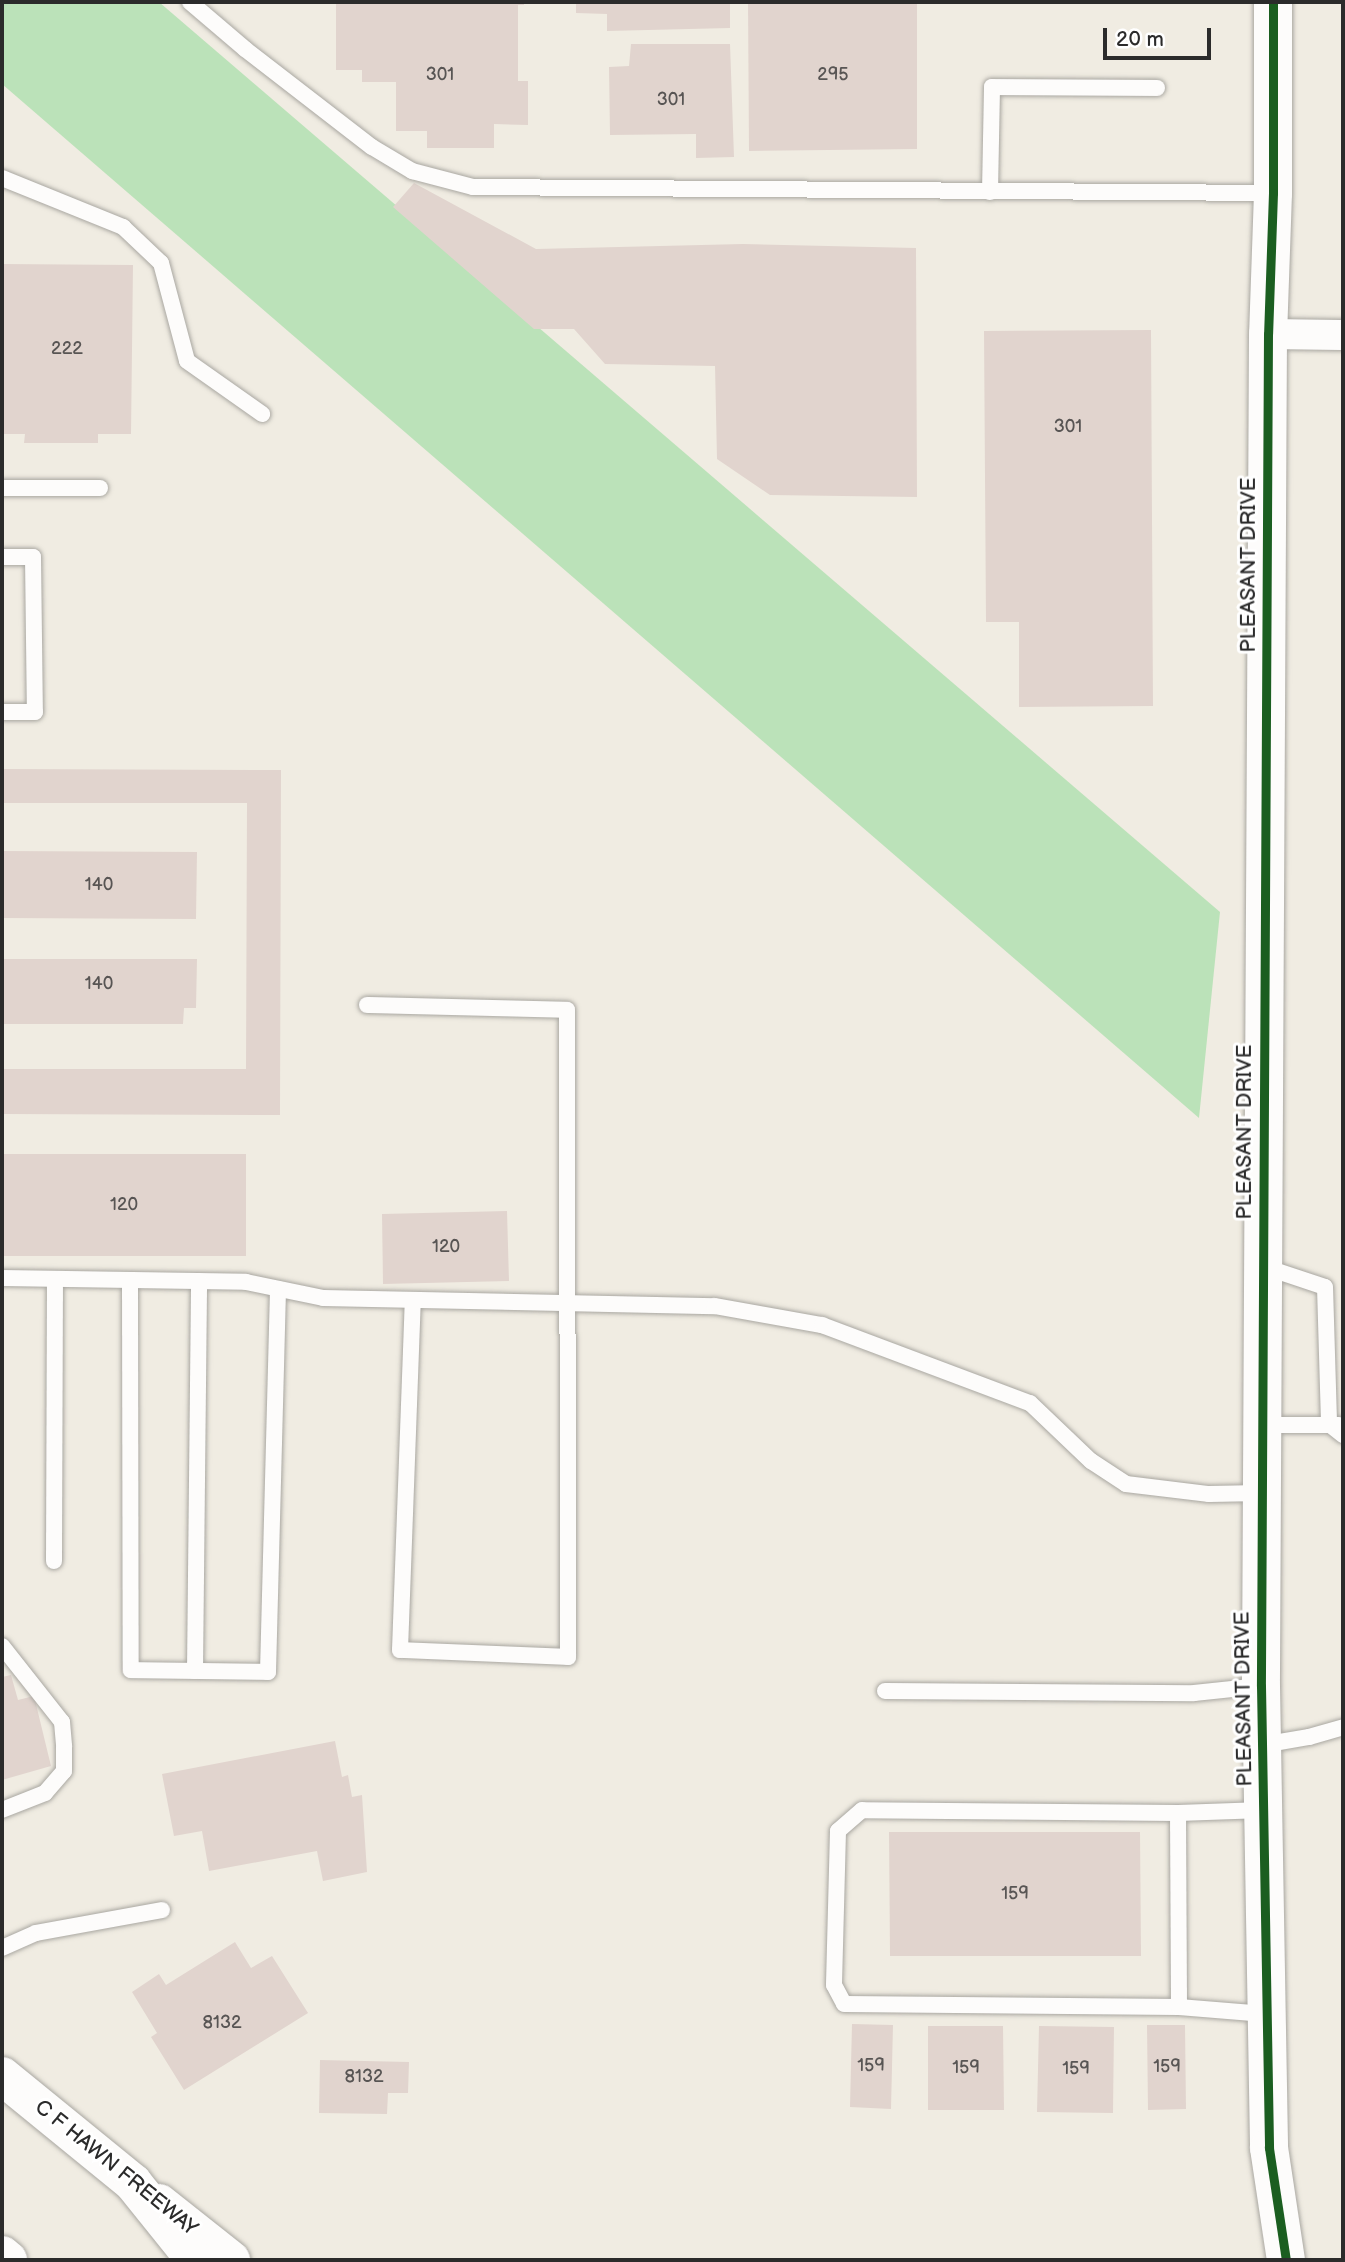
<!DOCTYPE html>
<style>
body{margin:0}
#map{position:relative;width:1345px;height:2262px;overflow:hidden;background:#f0ece2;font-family:"Balsamiq Sans",sans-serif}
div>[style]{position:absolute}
.green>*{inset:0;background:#bbe2b9}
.building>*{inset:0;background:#e1d4ce}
.roads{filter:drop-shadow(0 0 2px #a9a7a1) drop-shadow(0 0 2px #a9a7a1)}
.lane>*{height:16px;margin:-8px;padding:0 8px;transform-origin:8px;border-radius:8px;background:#fdfcfb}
.street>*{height:30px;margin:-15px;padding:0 15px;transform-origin:15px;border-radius:15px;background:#fdfcfb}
.secondary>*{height:38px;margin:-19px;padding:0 19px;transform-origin:19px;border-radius:19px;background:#fdfcfb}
.primary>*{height:38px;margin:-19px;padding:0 19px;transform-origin:19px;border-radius:19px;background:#fdfcfb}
.highway>*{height:38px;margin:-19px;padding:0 19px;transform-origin:19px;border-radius:19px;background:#fdfcfb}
.cycleway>*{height:9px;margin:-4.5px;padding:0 4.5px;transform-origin:4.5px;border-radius:4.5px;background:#1b5e20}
span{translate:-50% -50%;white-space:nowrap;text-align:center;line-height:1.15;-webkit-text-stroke:6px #fff;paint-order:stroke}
.number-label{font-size:18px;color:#585554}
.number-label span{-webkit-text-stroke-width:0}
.street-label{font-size:21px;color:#2b2b2b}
.frame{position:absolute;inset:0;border:4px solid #2b2b2b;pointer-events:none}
.scale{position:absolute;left:1103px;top:28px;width:108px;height:32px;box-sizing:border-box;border:4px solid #2b2b2b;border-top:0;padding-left:9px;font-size:21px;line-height:24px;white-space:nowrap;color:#2b2b2b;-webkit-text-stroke:5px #fff;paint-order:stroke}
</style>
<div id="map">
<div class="green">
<div style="clip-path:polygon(2px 2px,159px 2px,1220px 912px,1199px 1118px,2px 84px)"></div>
</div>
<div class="building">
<div style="clip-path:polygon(336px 2px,524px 2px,524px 5px,518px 5px,518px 81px,528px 81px,528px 125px,494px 124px,494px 148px,427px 148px,427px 131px,396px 131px,396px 82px,362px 82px,362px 70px,336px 70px)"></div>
<div style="clip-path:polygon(576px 2px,730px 2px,730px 28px,607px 31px,607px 14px,576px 13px)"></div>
<div style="clip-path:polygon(748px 2px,917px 2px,917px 149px,749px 151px)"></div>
<div style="clip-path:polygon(631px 44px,730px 44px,734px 157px,696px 158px,696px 134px,610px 135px,609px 67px,629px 66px)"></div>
<div style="clip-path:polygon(414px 183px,536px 249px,743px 244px,916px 248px,917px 497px,770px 495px,717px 459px,715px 366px,605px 364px,574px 329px,534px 329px,393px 207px)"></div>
<div style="clip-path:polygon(2px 264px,133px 265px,131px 434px,98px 434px,98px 443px,24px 443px,25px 434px,2px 434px)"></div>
<div style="clip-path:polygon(1151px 330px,1153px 706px,1019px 707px,1019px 622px,986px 622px,984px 331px)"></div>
<div style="clip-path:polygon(2px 769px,281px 770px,280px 1115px,2px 1114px,2px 1069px,246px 1069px,247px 803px,2px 803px)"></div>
<div style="clip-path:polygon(2px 851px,197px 852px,196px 919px,2px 918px)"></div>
<div style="clip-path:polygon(2px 959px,197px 959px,196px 1008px,184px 1008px,183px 1024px,2px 1024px)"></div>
<div style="clip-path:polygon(2px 1154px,246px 1154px,246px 1256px,2px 1256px)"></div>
<div style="clip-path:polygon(507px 1211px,509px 1281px,383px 1284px,382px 1214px)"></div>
<div style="clip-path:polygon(11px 1675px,18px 1700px,34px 1696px,51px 1766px,2px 1780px,2px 1677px)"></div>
<div style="clip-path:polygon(335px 1741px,342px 1777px,348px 1775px,352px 1797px,362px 1795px,367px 1872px,323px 1881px,317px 1851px,209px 1871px,202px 1831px,174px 1836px,162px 1774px)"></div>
<div style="clip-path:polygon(889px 1832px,1140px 1832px,1141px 1956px,890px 1956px)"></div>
<div style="clip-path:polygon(235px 1942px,251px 1968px,272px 1956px,308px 2013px,184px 2090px,151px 2037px,157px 2033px,132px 1992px,159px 1974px,166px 1985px)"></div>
<div style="clip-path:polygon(852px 2024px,893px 2025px,891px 2109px,850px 2107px)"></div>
<div style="clip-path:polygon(1147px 2025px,1185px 2025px,1186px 2109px,1148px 2110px)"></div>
<div style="clip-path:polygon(928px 2026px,1003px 2026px,1004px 2110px,928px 2110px)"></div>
<div style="clip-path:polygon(1039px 2026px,1114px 2027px,1113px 2113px,1037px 2112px)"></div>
<div style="clip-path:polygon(320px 2060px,409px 2062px,408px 2093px,388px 2093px,387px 2114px,319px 2113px)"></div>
</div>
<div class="roads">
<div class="lane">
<div style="left:190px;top:2px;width:72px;rotate:40.5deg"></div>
<div style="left:245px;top:49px;width:160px;rotate:37.7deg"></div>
<div style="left:372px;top:147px;width:47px;rotate:31deg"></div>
<div style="left:412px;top:171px;width:63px;rotate:14.7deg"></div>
<div style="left:473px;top:187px;width:800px;rotate:0.43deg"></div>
<div style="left:2px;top:178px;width:131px;rotate:22deg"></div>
<div style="left:123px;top:227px;width:52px;rotate:43.5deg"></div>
<div style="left:161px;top:263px;width:101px;rotate:75.1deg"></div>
<div style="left:187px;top:361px;width:92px;rotate:35.2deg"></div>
<div style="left:990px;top:192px;width:105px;rotate:-88.9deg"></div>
<div style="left:992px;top:87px;width:165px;rotate:0.3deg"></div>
<div style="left:2px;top:488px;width:98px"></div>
<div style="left:2px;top:557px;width:31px"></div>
<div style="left:33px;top:557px;width:155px;rotate:89.3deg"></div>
<div style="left:35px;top:712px;width:33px;rotate:180deg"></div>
<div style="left:367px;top:1005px;width:200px;rotate:1.4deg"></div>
<div style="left:567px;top:1010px;width:647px;rotate:89.91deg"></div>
<div style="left:568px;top:1657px;width:168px;rotate:-177.6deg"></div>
<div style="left:400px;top:1650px;width:350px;rotate:-87.9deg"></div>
<div style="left:1262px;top:1266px;width:66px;rotate:18.4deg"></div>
<div style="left:1325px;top:1287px;width:137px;rotate:88.3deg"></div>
<div style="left:1329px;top:1424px;width:18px;rotate:38deg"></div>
<div style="left:2px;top:1278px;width:244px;rotate:0.9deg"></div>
<div style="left:246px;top:1282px;width:79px;rotate:11.7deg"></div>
<div style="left:323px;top:1298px;width:392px;rotate:1.2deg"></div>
<div style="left:715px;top:1306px;width:109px;rotate:10.1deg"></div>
<div style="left:822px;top:1325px;width:222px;rotate:20.6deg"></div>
<div style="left:1030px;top:1403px;width:84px;rotate:43.6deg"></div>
<div style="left:1091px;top:1461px;width:42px;rotate:33.3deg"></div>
<div style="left:1126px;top:1484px;width:84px;rotate:6.9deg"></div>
<div style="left:1209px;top:1494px;width:52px;rotate:-1.1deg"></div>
<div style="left:130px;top:1280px;width:390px;rotate:89.9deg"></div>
<div style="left:131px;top:1670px;width:137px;rotate:0.8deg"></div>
<div style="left:268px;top:1672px;width:383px;rotate:-88.5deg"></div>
<div style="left:1261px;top:1425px;width:78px"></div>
<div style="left:54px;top:1561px;width:282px;rotate:-89.8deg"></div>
<div style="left:2px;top:1646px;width:97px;rotate:51.7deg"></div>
<div style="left:62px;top:1722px;width:25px;rotate:85deg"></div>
<div style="left:64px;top:1747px;width:24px;rotate:90deg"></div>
<div style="left:64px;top:1771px;width:29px;rotate:131deg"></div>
<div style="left:45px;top:1793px;width:46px;rotate:158.4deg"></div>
<div style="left:195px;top:1671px;width:390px;rotate:-89.4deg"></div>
<div style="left:885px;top:1691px;width:309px;rotate:0.4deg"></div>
<div style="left:1194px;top:1693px;width:67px;rotate:-6deg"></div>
<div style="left:1262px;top:1745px;width:48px;rotate:-9.7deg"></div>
<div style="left:1309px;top:1737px;width:35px;rotate:-16deg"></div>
<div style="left:1263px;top:1810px;width:85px;rotate:178deg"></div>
<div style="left:1178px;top:1813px;width:316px;rotate:-179.5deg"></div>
<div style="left:862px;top:1810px;width:32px;rotate:139deg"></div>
<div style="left:838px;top:1831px;width:154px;rotate:91.5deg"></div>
<div style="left:834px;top:1985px;width:21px;rotate:62deg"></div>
<div style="left:844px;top:2004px;width:335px;rotate:0.5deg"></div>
<div style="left:1179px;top:2007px;width:86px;rotate:4.7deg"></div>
<div style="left:1178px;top:1813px;width:194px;rotate:89.7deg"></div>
<div style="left:2px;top:1948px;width:37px;rotate:-24deg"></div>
<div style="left:36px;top:1933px;width:128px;rotate:-10.3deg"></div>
</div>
<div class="street">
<div style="left:1268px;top:334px;width:75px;rotate:0.8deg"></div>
</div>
<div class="secondary">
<div style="left:1273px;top:2px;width:191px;rotate:90deg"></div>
<div style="left:1273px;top:193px;width:141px;rotate:92deg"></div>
<div style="left:1268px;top:334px;width:1352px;rotate:90.3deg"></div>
<div style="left:1261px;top:1686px;width:462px;rotate:89deg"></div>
<div style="left:1269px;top:2148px;width:113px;rotate:81.4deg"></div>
<div style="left:159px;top:2203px;width:92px;rotate:38.4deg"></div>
</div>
<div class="primary">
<div style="left:2px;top:2076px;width:169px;rotate:39.2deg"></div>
</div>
<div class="highway">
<div style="left:133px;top:2183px;width:99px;rotate:51.2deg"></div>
<div style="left:2px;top:2255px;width:8px;rotate:40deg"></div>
</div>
</div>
<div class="cycleway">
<div style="left:1273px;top:2px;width:191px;rotate:90deg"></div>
<div style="left:1273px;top:193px;width:141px;rotate:92deg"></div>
<div style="left:1268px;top:334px;width:1352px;rotate:90.3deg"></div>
<div style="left:1261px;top:1686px;width:462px;rotate:89deg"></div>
<div style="left:1269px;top:2148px;width:113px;rotate:81.4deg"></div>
</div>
<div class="number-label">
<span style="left:440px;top:75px">301</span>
<span style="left:833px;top:75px">295</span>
<span style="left:671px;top:100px">301</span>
<span style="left:67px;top:349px">222</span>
<span style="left:1068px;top:427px">301</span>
<span style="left:99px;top:885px">140</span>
<span style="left:99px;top:984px">140</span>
<span style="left:124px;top:1205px">120</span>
<span style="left:446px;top:1247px">120</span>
<span style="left:1015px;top:1894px">159</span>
<span style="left:222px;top:2023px">8132</span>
<span style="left:871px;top:2066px">159</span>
<span style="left:1167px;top:2067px">159</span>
<span style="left:966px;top:2068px">159</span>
<span style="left:1076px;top:2069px">159</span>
<span style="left:364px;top:2077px">8132</span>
</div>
<div class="street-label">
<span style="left:1249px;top:565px;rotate:-90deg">PLEASANT DRIVE</span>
<span style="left:1245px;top:1132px;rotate:-90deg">PLEASANT DRIVE</span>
<span style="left:1244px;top:1699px;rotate:-91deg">PLEASANT DRIVE</span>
<span style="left:116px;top:2168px;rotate:39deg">C F HAWN FREEWAY</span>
</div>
<div class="frame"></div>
<div class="scale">20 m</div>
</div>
